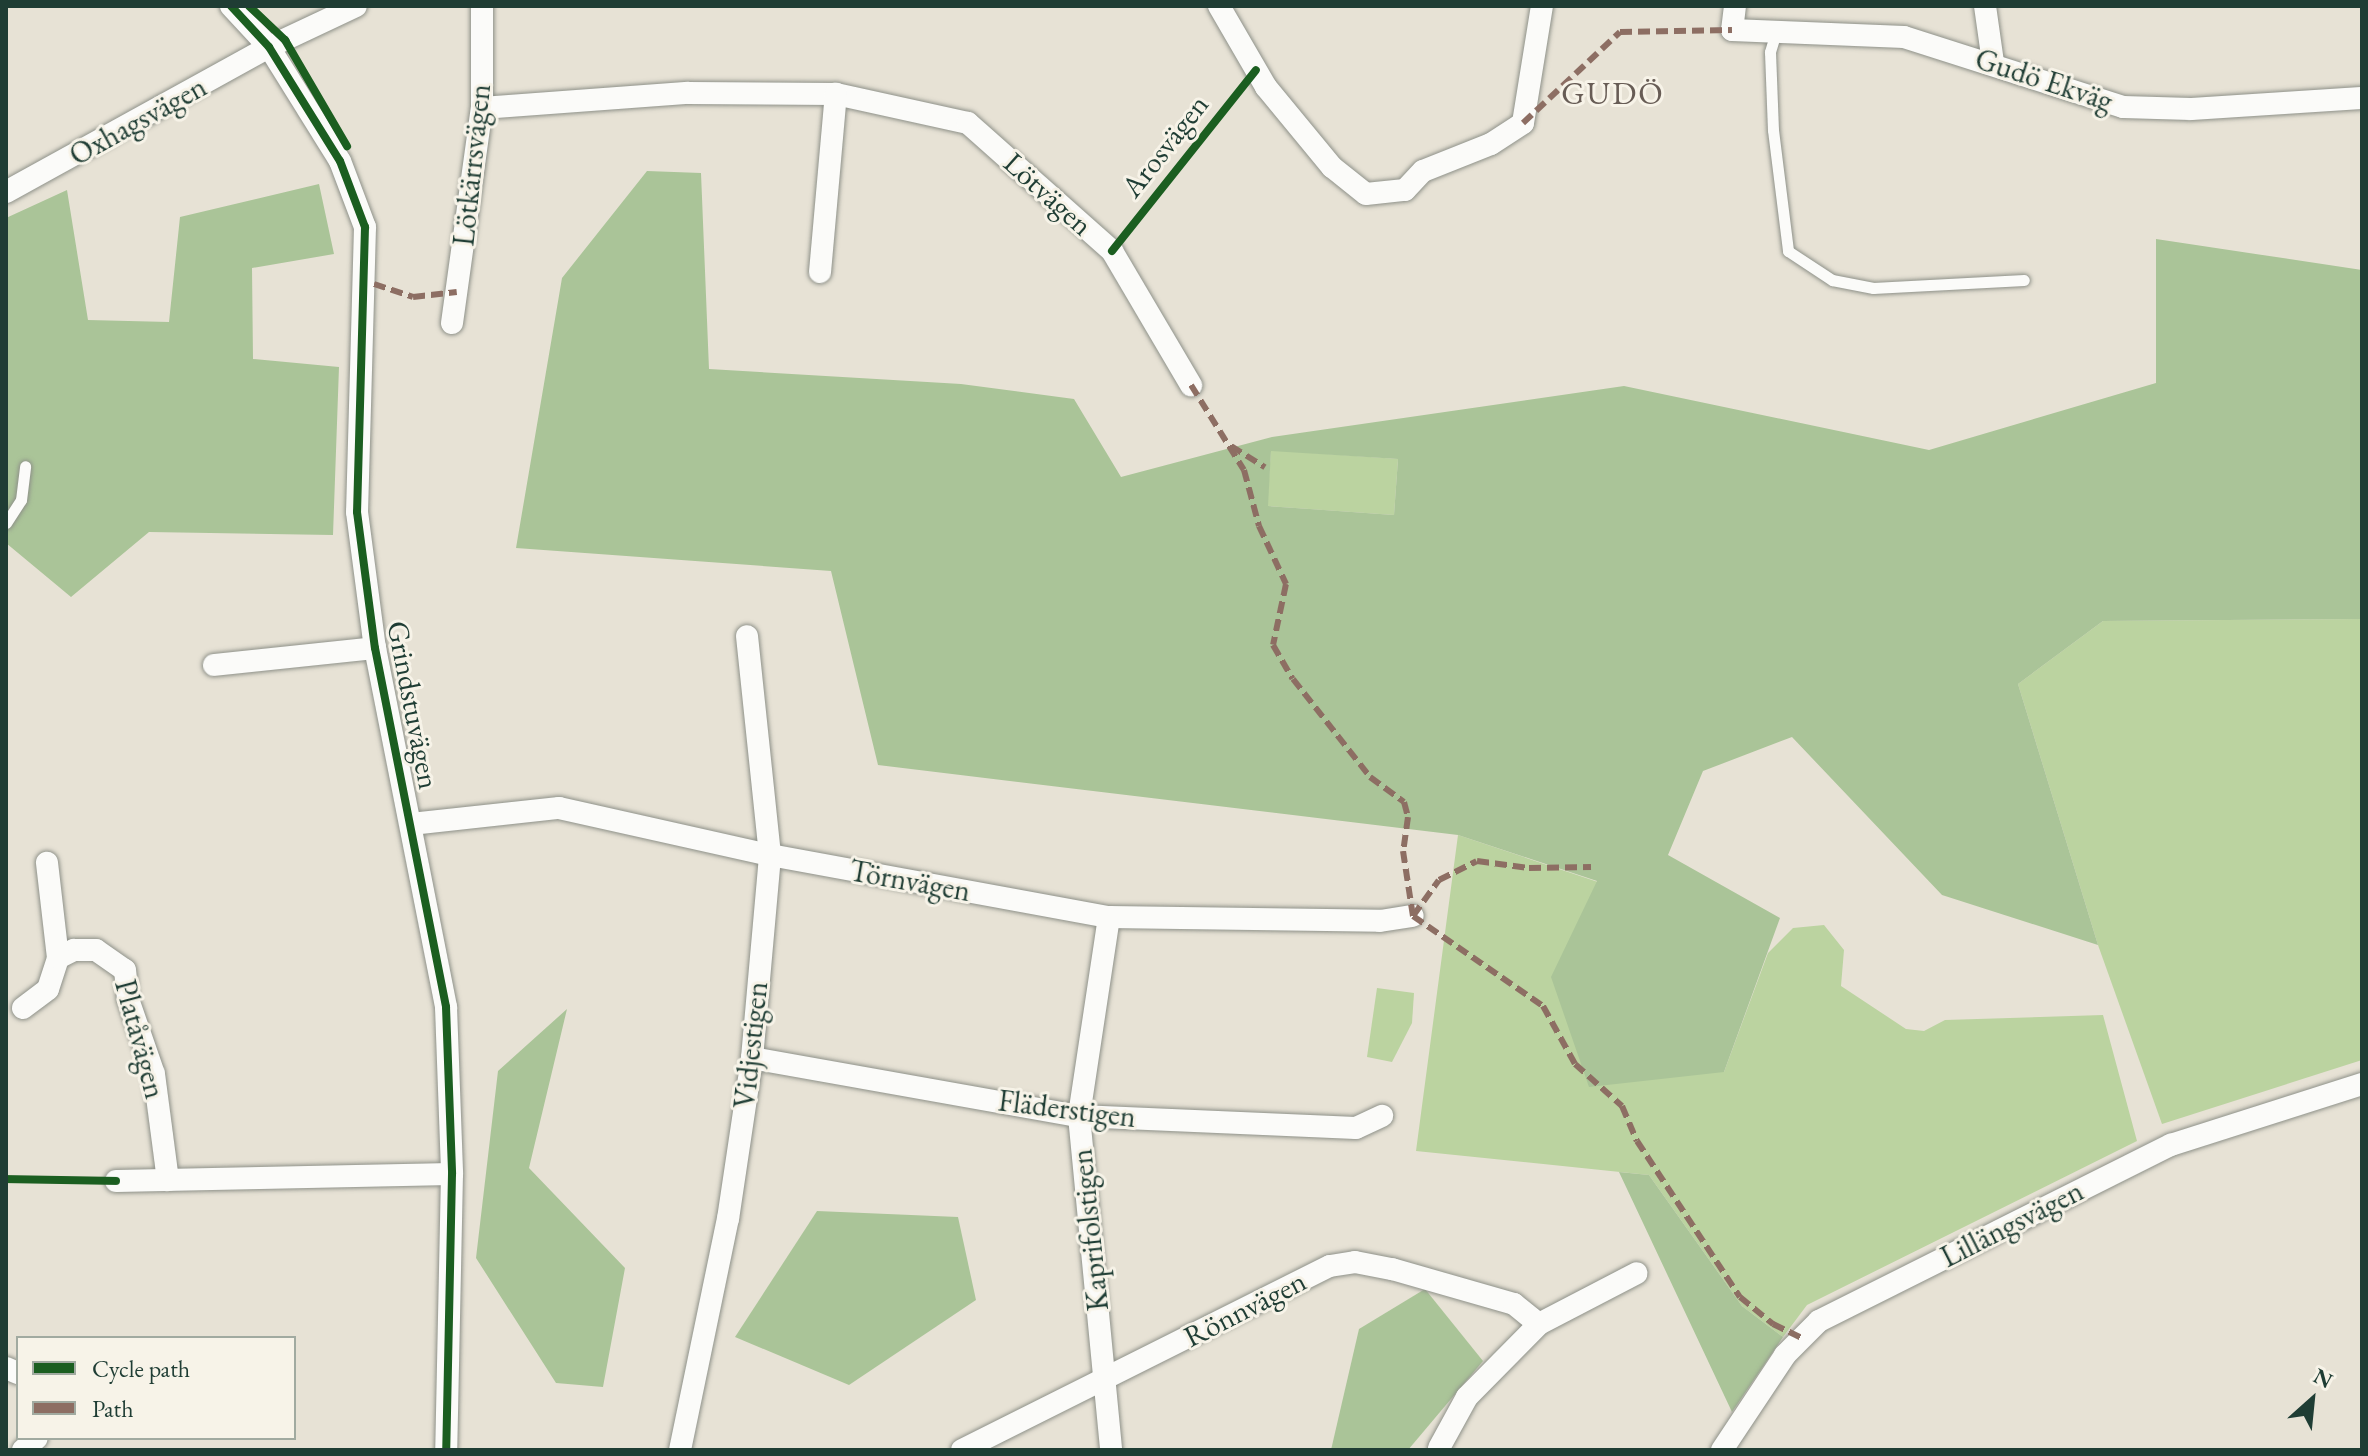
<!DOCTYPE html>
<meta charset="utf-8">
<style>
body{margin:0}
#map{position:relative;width:2368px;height:1456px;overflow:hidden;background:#e7e2d5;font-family:"EB Garamond",serif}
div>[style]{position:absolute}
.green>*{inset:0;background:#bbd3a0}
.forest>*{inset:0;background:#aac498}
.roads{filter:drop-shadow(0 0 2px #8e9189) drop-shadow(0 0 2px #8e9189)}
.lane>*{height:11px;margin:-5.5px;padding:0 5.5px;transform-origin:5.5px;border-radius:5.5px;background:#fbfbf9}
.street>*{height:22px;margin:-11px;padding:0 11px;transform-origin:11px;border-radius:11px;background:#fbfbf9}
.quiet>*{height:6px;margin-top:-3px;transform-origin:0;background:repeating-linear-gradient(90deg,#8d6e63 0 12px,transparent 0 18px)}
.cycleway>*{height:8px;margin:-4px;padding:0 4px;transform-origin:4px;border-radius:4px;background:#1b5e20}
span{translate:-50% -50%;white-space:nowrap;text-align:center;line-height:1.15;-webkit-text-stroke:6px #f7f3e8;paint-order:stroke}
.street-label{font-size:30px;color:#1f3d34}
.neighbourhood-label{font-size:32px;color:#675c55;letter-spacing:2px}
.frame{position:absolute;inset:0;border:8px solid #1f3d34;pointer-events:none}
.legend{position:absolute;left:16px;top:1336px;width:280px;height:104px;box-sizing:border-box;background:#f7f3e8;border:2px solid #a1aaa0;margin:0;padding:10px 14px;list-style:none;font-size:24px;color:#1f3d34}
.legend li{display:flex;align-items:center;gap:16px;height:40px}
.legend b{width:40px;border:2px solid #a1aaa0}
.north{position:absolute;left:2272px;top:1360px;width:80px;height:80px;-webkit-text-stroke:6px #f7f3e8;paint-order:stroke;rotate:27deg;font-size:22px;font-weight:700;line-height:32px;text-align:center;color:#1f3d34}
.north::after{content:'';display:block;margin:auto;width:28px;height:36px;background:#1f3d34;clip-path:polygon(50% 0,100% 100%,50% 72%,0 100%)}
</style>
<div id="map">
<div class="green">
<div style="clip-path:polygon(1271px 450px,1398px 459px,1394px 515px,1267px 506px)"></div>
<div style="clip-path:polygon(2362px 619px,2362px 1060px,2162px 1124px,2098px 945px,2018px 684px,2103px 621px)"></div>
<div style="clip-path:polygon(1458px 835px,1598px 882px,1552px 977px,1724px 1072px,1768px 953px,1793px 928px,1824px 925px,1844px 950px,1841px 986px,1906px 1029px,1924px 1031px,1945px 1020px,2103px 1015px,2137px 1141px,1807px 1305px,1783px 1337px,1742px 1306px,1649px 1175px,1416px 1151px)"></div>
<div style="clip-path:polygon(1377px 988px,1414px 993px,1412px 1023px,1392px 1062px,1367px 1057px)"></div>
</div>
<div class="forest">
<div style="clip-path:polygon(evenodd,647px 171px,701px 173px,709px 369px,961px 384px,1074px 399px,1121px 477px,1272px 437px,1624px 386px,1929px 450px,2156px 383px,2156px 239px,2362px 270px,2362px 619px,2103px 621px,2018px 684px,2098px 945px,1942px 895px,1792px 737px,1703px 771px,1668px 855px,1780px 918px,1724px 1072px,1589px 1087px,1551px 977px,1597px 881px,1458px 835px,878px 765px,831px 571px,516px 548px,562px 278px,647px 171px,1271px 451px,1398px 459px,1394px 515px,1268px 506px,1271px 451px)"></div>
<div style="clip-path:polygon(319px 184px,334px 254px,252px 268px,253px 359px,339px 367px,333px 535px,149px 532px,71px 597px,6px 543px,6px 218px,67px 190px,88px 320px,169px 322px,180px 217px)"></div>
<div style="clip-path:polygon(567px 1009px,529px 1168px,625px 1268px,603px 1387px,556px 1383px,476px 1258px,498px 1071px)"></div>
<div style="clip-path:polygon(1619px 1172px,1649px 1175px,1742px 1306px,1783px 1337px,1732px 1412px)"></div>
<div style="clip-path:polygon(817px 1211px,958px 1217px,976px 1300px,849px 1385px,735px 1337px)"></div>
<div style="clip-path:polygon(1425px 1289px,1483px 1361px,1408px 1450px,1331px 1450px,1359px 1329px)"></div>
</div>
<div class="roads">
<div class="lane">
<div style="left:1776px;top:32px;width:21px;rotate:107deg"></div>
<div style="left:1770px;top:52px;width:78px;rotate:87.8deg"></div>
<div style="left:1773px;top:130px;width:122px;rotate:82.9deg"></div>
<div style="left:1788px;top:251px;width:53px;rotate:33.4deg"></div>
<div style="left:1832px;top:280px;width:42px;rotate:11deg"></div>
<div style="left:1873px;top:288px;width:151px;rotate:-3deg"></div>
<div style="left:6px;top:523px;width:27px;rotate:-57deg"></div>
<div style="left:21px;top:500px;width:34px;rotate:-83deg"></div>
</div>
<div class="street">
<div style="left:231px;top:6px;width:56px;rotate:47.2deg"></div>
<div style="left:269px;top:47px;width:134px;rotate:58.1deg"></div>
<div style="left:340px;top:161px;width:71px;rotate:69.3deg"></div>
<div style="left:365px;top:227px;width:285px;rotate:91.6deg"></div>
<div style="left:357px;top:512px;width:137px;rotate:82.5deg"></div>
<div style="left:375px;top:648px;width:366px;rotate:78.8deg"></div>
<div style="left:446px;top:1007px;width:167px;rotate:87.9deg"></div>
<div style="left:452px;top:1174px;width:276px;rotate:91.2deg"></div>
<div style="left:1219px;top:6px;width:94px;rotate:59.9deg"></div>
<div style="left:1266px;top:87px;width:104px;rotate:50.5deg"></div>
<div style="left:1332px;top:167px;width:43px;rotate:38.5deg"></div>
<div style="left:1366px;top:194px;width:39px;rotate:-6deg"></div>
<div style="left:1405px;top:190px;width:26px;rotate:-47deg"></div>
<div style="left:1423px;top:171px;width:73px;rotate:-21.7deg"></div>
<div style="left:1491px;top:144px;width:38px;rotate:-33deg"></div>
<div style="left:1523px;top:123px;width:119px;rotate:-80.8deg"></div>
<div style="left:1735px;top:6px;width:24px;rotate:97deg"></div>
<div style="left:1732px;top:30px;width:172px;rotate:2.3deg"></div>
<div style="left:1904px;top:37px;width:230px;rotate:17.7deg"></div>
<div style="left:2123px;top:107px;width:68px;rotate:1.7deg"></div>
<div style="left:2191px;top:109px;width:171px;rotate:-3.7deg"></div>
<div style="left:1985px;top:6px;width:57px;rotate:81.9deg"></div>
<div style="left:482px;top:108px;width:207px;rotate:-4.2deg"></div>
<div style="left:688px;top:93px;width:148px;rotate:0.4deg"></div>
<div style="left:836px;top:94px;width:135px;rotate:12.4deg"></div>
<div style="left:968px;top:123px;width:193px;rotate:41.6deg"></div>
<div style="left:1112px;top:251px;width:156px;rotate:59.5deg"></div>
<div style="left:6px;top:192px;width:300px;rotate:-28.9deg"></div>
<div style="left:269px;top:47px;width:96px;rotate:-25.2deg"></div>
<div style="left:820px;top:272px;width:179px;rotate:-84.9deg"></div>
<div style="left:452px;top:323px;width:217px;rotate:-82.1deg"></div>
<div style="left:482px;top:108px;width:102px;rotate:-90deg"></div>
<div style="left:214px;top:665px;width:162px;rotate:-6deg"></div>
<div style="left:411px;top:824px;width:149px;rotate:-6.2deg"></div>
<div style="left:559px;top:808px;width:216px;rotate:12.6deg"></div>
<div style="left:770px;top:855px;width:345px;rotate:10.4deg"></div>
<div style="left:1109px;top:917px;width:271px;rotate:0.8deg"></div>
<div style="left:1380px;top:921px;width:33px;rotate:-9deg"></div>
<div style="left:1109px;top:917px;width:201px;rotate:98.6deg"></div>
<div style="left:1079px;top:1116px;width:336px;rotate:84.5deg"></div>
<div style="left:58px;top:958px;width:18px;rotate:-27deg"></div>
<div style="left:74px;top:950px;width:22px"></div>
<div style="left:96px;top:950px;width:35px;rotate:35deg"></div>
<div style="left:125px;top:970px;width:29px;rotate:84deg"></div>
<div style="left:128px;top:999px;width:79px;rotate:70.9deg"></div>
<div style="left:154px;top:1074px;width:107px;rotate:82.5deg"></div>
<div style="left:23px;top:1008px;width:31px;rotate:-37deg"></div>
<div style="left:48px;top:989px;width:33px;rotate:-72deg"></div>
<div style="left:58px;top:958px;width:96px;rotate:-96.6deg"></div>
<div style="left:752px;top:1058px;width:332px;rotate:10.1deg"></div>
<div style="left:1079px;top:1116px;width:277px;rotate:2.5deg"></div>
<div style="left:1356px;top:1128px;width:29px;rotate:-25deg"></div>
<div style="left:116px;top:1181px;width:336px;rotate:-1.2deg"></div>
<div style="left:6px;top:1368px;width:13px;rotate:23deg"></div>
<div style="left:1439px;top:1448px;width:58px;rotate:-61.2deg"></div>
<div style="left:1467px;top:1397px;width:103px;rotate:-45.4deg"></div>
<div style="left:23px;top:1450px;width:18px;rotate:-41deg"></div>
<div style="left:680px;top:1450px;width:236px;rotate:-78.3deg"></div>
<div style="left:728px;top:1219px;width:163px;rotate:-81.5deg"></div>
<div style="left:752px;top:1058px;width:204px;rotate:-84.9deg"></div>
<div style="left:770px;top:855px;width:220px;rotate:-96deg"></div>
<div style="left:962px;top:1450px;width:411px;rotate:-26.6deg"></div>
<div style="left:1330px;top:1266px;width:25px;rotate:-9deg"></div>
<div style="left:1355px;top:1262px;width:38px;rotate:11deg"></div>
<div style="left:1392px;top:1269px;width:127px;rotate:16deg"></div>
<div style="left:1514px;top:1304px;width:32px;rotate:39deg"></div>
<div style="left:1539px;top:1324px;width:110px;rotate:-27.5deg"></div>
<div style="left:1722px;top:1450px;width:114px;rotate:-56.4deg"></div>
<div style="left:1785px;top:1355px;width:48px;rotate:-45deg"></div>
<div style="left:1819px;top:1321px;width:394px;rotate:-26.6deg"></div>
<div style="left:2171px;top:1145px;width:201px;rotate:-17.7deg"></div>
</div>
</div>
<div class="quiet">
<div style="left:1523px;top:123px;width:133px;rotate:-43.2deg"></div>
<div style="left:1620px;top:32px;width:112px;rotate:-1deg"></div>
<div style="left:374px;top:284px;width:41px;rotate:18.4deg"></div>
<div style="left:413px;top:297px;width:44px;rotate:-6.5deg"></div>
<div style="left:1191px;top:385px;width:100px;rotate:58.1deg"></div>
<div style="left:1244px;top:470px;width:58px;rotate:75deg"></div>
<div style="left:1259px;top:526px;width:64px;rotate:65deg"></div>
<div style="left:1286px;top:584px;width:62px;rotate:102deg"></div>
<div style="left:1273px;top:645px;width:39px;rotate:60deg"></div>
<div style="left:1293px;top:679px;width:125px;rotate:51.8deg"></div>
<div style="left:1370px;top:777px;width:42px;rotate:36.3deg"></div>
<div style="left:1404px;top:802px;width:16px;rotate:75deg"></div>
<div style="left:1408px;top:817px;width:34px;rotate:98deg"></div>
<div style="left:1403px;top:851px;width:66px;rotate:81.3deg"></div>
<div style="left:1413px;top:916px;width:158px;rotate:34.7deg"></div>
<div style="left:1543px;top:1006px;width:66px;rotate:61.1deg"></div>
<div style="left:1575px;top:1064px;width:63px;rotate:41.8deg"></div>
<div style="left:1622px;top:1106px;width:38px;rotate:67deg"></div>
<div style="left:1637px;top:1141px;width:187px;rotate:56.6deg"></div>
<div style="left:1740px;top:1297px;width:43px;rotate:39.3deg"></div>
<div style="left:1773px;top:1324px;width:32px;rotate:26deg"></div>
<div style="left:1231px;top:446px;width:40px;rotate:32deg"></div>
<div style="left:1413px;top:916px;width:44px;rotate:-54.2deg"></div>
<div style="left:1439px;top:880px;width:42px;rotate:-26.6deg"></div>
<div style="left:1477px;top:861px;width:52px;rotate:7.7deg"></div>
<div style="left:1529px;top:868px;width:62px;rotate:-0.9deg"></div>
</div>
<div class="cycleway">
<div style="left:231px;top:6px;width:56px;rotate:47.2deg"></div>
<div style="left:269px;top:47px;width:134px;rotate:58.1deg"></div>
<div style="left:340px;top:161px;width:71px;rotate:69.3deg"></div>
<div style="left:365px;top:227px;width:285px;rotate:91.6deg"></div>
<div style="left:357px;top:512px;width:137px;rotate:82.5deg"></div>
<div style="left:375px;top:648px;width:366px;rotate:78.8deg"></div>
<div style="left:446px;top:1007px;width:167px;rotate:87.9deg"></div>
<div style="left:452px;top:1174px;width:276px;rotate:91.2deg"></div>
<div style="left:249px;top:6px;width:50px;rotate:43.4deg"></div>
<div style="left:285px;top:40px;width:123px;rotate:59.7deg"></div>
<div style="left:1112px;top:251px;width:231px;rotate:-51.5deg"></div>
<div style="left:6px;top:1179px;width:110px;rotate:1deg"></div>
</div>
<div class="street-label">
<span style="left:2044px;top:80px;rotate:18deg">Gudö Ekväg</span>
<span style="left:138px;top:121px;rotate:-29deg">Oxhagsvägen</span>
<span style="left:1165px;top:146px;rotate:-52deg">Arosvägen</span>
<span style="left:472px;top:165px;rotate:-84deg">Lötkärrsvägen</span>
<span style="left:1048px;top:194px;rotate:42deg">Lötvägen</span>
<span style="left:413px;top:705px;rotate:79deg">Grindstuvägen</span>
<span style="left:910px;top:881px;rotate:10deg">Törnvägen</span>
<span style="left:140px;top:1039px;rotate:75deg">Platåvägen</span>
<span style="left:751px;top:1045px;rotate:-84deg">Vidjestigen</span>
<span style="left:1067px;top:1109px;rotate:7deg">Fläderstigen</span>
<span style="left:2012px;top:1224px;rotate:-27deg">Lillängsvägen</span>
<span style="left:1090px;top:1230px;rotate:-96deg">Kaprifolstigen</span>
<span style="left:1245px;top:1309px;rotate:-27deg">Rönnvägen</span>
</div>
<div class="neighbourhood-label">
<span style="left:1613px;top:93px">GUDÖ</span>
</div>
<div class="frame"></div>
<ul class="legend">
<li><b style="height:10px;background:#1b5e20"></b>Cycle path</li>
<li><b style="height:10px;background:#8d6e63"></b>Path</li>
</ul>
<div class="north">N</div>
</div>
